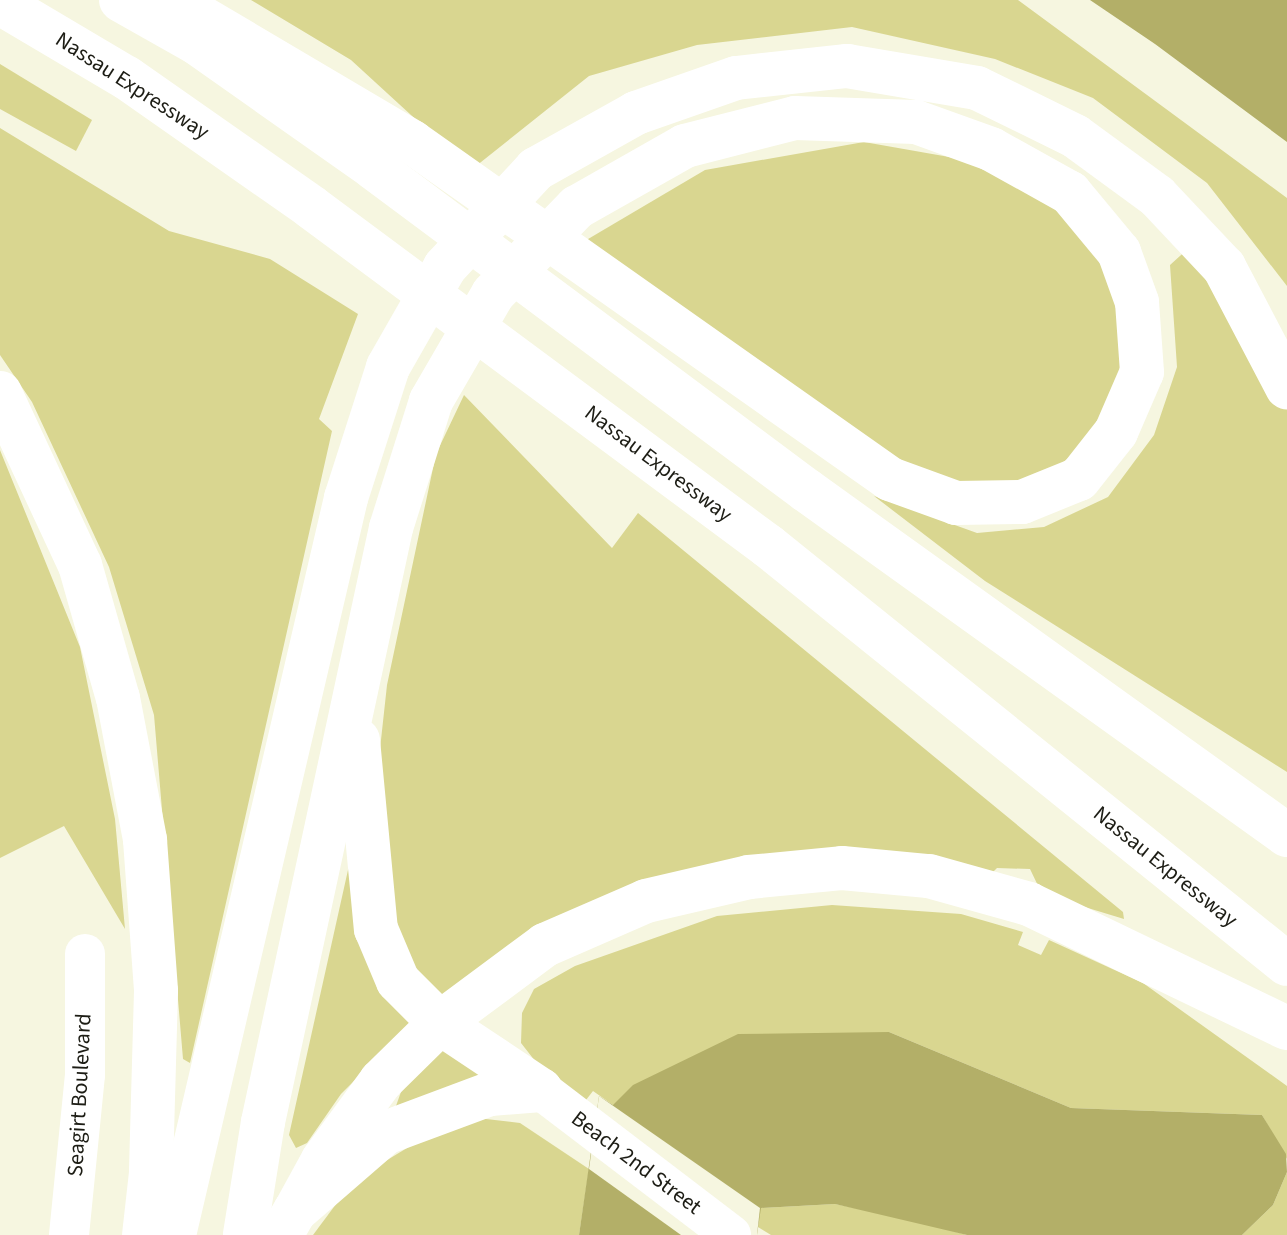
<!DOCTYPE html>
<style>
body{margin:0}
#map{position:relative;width:1287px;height:1235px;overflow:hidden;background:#f6f6e0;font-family:"Source Sans 3",sans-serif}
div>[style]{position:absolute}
.green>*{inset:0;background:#d9d690}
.water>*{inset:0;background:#b3af68}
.pier>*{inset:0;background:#f6f6e0}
.minor>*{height:40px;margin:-20px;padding:0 20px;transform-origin:20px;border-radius:20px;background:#fff}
.major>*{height:44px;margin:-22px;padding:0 22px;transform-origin:22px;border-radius:22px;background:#fff}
.highway>*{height:44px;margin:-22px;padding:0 22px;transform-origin:22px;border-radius:22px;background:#fff}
span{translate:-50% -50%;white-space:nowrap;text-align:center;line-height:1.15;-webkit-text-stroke:8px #fff;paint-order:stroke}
.street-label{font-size:22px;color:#1d1d15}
</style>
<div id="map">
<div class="green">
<div style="clip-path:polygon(251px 0,1018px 0,1287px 198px,1287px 286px,1207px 183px,1093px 98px,995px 59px,852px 27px,697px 45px,589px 76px,471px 170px,351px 60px)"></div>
<div style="clip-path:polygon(0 64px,92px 120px,76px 151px,0 109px)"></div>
<div style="clip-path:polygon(0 128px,169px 231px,270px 259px,358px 314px,319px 419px,332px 431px,190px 1063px,183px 1059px,154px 715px,109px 567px,32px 402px,0 355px)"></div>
<div style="clip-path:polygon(864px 142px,972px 161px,1074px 217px,1120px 287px,1130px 360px,1106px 427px,1044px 478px,980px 490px,888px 465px,583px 242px,705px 170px)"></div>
<div style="clip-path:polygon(1191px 246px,1287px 407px,1287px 772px,985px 581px,874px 496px,977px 533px,1044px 527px,1108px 497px,1154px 435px,1177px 367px,1170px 265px)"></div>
<div style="clip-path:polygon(464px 395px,612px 548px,638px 513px,1123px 912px,1124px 919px,1042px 894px,1030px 869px,997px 868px,989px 876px,829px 859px,440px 997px,397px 949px,380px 749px,387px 685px,436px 454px)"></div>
<div style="clip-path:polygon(0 450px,80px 647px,115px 819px,125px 929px,64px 826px,0 858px)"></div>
<div style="clip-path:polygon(352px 852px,415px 1020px,341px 1094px,307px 1143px,296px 1148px,289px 1135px)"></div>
<div style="clip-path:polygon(832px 905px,961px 914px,1023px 932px,1018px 945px,1041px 955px,1049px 940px,1143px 983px,1287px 1086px,1287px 1159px,1262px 1115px,1071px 1108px,889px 1032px,613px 1105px,593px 1091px,586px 1100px,539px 1066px,521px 1043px,522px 1013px,534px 989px,575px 966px,717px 916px)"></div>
<div style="clip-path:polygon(444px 1040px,517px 1081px,391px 1120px,402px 1089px)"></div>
<div style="clip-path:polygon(460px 1116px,520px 1123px,589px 1169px,579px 1235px,313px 1235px,354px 1180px)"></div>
<div style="clip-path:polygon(1287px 1172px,1287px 1235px,1242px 1235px,1273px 1205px)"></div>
<div style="clip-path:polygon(835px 1204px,914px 1220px,967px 1235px,771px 1235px,758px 1227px,760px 1208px)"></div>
</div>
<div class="water">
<div style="clip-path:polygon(1090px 0,1287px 0,1287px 142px,1155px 44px)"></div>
<div style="clip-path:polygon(889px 1032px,1071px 1108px,1262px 1115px,1286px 1154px,1287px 1172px,1273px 1205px,1242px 1235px,967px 1235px,835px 1204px,761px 1208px,757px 1235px,579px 1235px,599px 1096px,613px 1105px,633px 1085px,738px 1034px)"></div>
</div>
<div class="pier">
<div style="clip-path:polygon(599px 1096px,760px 1208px,757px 1235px,681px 1235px,589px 1169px)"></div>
</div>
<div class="minor">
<div style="left:541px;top:1090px;width:239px;rotate:37.3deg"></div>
<div style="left:69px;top:1235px;width:161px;rotate:-84.3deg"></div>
<div style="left:85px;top:1075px;width:121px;rotate:-90deg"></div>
</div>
<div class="major">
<div style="left:281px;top:1235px;width:28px;rotate:-60deg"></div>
<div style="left:295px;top:1211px;width:119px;rotate:-40.9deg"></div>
<div style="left:385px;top:1133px;width:112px;rotate:-20.4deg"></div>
<div style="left:490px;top:1094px;width:51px;rotate:-4.5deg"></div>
</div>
<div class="highway">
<div style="left:121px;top:0;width:87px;rotate:29.5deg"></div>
<div style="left:197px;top:43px;width:217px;rotate:35.2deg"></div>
<div style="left:374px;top:168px;width:539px;rotate:36.7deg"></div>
<div style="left:806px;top:490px;width:592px;rotate:35.65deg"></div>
<div style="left:172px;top:0;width:279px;rotate:30.6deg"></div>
<div style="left:412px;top:142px;width:585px;rotate:35.18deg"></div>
<div style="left:890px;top:479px;width:70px;rotate:20deg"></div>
<div style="left:956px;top:503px;width:66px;rotate:-0.9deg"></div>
<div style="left:1022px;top:502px;width:61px;rotate:-22deg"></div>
<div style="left:1079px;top:479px;width:60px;rotate:-51.8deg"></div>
<div style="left:1116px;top:432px;width:65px;rotate:-66.6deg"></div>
<div style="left:1142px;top:372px;width:70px;rotate:-94.1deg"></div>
<div style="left:1137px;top:302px;width:53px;rotate:-109.8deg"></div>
<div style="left:1119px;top:252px;width:77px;rotate:-129.7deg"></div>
<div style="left:1070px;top:193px;width:90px;rotate:-150.9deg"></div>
<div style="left:991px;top:149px;width:80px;rotate:-160.2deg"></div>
<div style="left:916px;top:122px;width:121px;rotate:-178.1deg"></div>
<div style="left:795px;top:118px;width:114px;rotate:165.7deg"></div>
<div style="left:685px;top:146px;width:124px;rotate:150.5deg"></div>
<div style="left:577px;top:207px;width:121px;rotate:134deg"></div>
<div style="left:493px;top:294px;width:124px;rotate:120.1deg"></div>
<div style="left:431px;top:401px;width:133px;rotate:107.5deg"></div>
<div style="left:391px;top:528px;width:608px;rotate:102.16deg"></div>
<div style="left:263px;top:1122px;width:114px;rotate:99.1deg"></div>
<div style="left:0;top:3px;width:147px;rotate:30.6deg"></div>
<div style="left:127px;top:78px;width:225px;rotate:35deg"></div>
<div style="left:311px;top:207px;width:569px;rotate:36.57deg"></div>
<div style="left:768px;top:546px;width:666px;rotate:38.85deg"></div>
<div style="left:0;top:393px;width:190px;rotate:65.1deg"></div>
<div style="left:80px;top:565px;width:138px;rotate:74.1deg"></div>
<div style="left:118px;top:698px;width:145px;rotate:79.2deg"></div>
<div style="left:145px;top:840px;width:151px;rotate:85.8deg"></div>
<div style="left:156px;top:991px;width:182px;rotate:91.6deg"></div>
<div style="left:151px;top:1173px;width:62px;rotate:96.4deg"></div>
<div style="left:358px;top:740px;width:190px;rotate:84.6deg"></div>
<div style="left:376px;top:929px;width:56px;rotate:67.1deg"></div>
<div style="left:398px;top:981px;width:59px;rotate:45deg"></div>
<div style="left:440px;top:1023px;width:121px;rotate:33.6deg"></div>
<div style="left:295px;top:1211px;width:58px;rotate:-61.2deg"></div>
<div style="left:323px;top:1160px;width:98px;rotate:-53.7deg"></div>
<div style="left:381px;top:1081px;width:83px;rotate:-44.5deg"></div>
<div style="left:440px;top:1023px;width:131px;rotate:-36.6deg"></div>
<div style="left:545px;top:945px;width:110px;rotate:-23.5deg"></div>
<div style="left:646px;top:901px;width:106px;rotate:-13.1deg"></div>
<div style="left:749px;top:877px;width:93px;rotate:-5.5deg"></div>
<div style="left:842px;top:868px;width:87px;rotate:5.3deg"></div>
<div style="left:929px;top:876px;width:104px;rotate:15.6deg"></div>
<div style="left:1029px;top:904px;width:286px;rotate:25.7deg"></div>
<div style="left:174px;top:1235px;width:757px;rotate:-76.86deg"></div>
<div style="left:346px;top:498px;width:138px;rotate:-72.2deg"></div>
<div style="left:388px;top:367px;width:115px;rotate:-60.3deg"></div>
<div style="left:445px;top:267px;width:134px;rotate:-47.1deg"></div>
<div style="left:536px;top:169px;width:115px;rotate:-29.2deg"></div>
<div style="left:636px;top:113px;width:106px;rotate:-19.3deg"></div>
<div style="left:736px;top:78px;width:112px;rotate:-6.2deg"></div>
<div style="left:847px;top:66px;width:132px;rotate:9.6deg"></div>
<div style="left:977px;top:88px;width:109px;rotate:26.1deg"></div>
<div style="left:1075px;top:136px;width:102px;rotate:36.2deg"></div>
<div style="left:1157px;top:196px;width:98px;rotate:46.7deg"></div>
<div style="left:1224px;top:267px;width:136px;rotate:62.3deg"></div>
</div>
<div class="street-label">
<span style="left:132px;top:86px;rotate:33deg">Nassau Expressway</span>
<span style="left:658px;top:464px;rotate:37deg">Nassau Expressway</span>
<span style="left:1165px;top:867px;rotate:39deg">Nassau Expressway</span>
<span style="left:80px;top:1095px;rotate:-87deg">Seagirt Boulevard</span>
<span style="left:636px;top:1163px;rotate:37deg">Beach 2nd Street</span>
</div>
</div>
